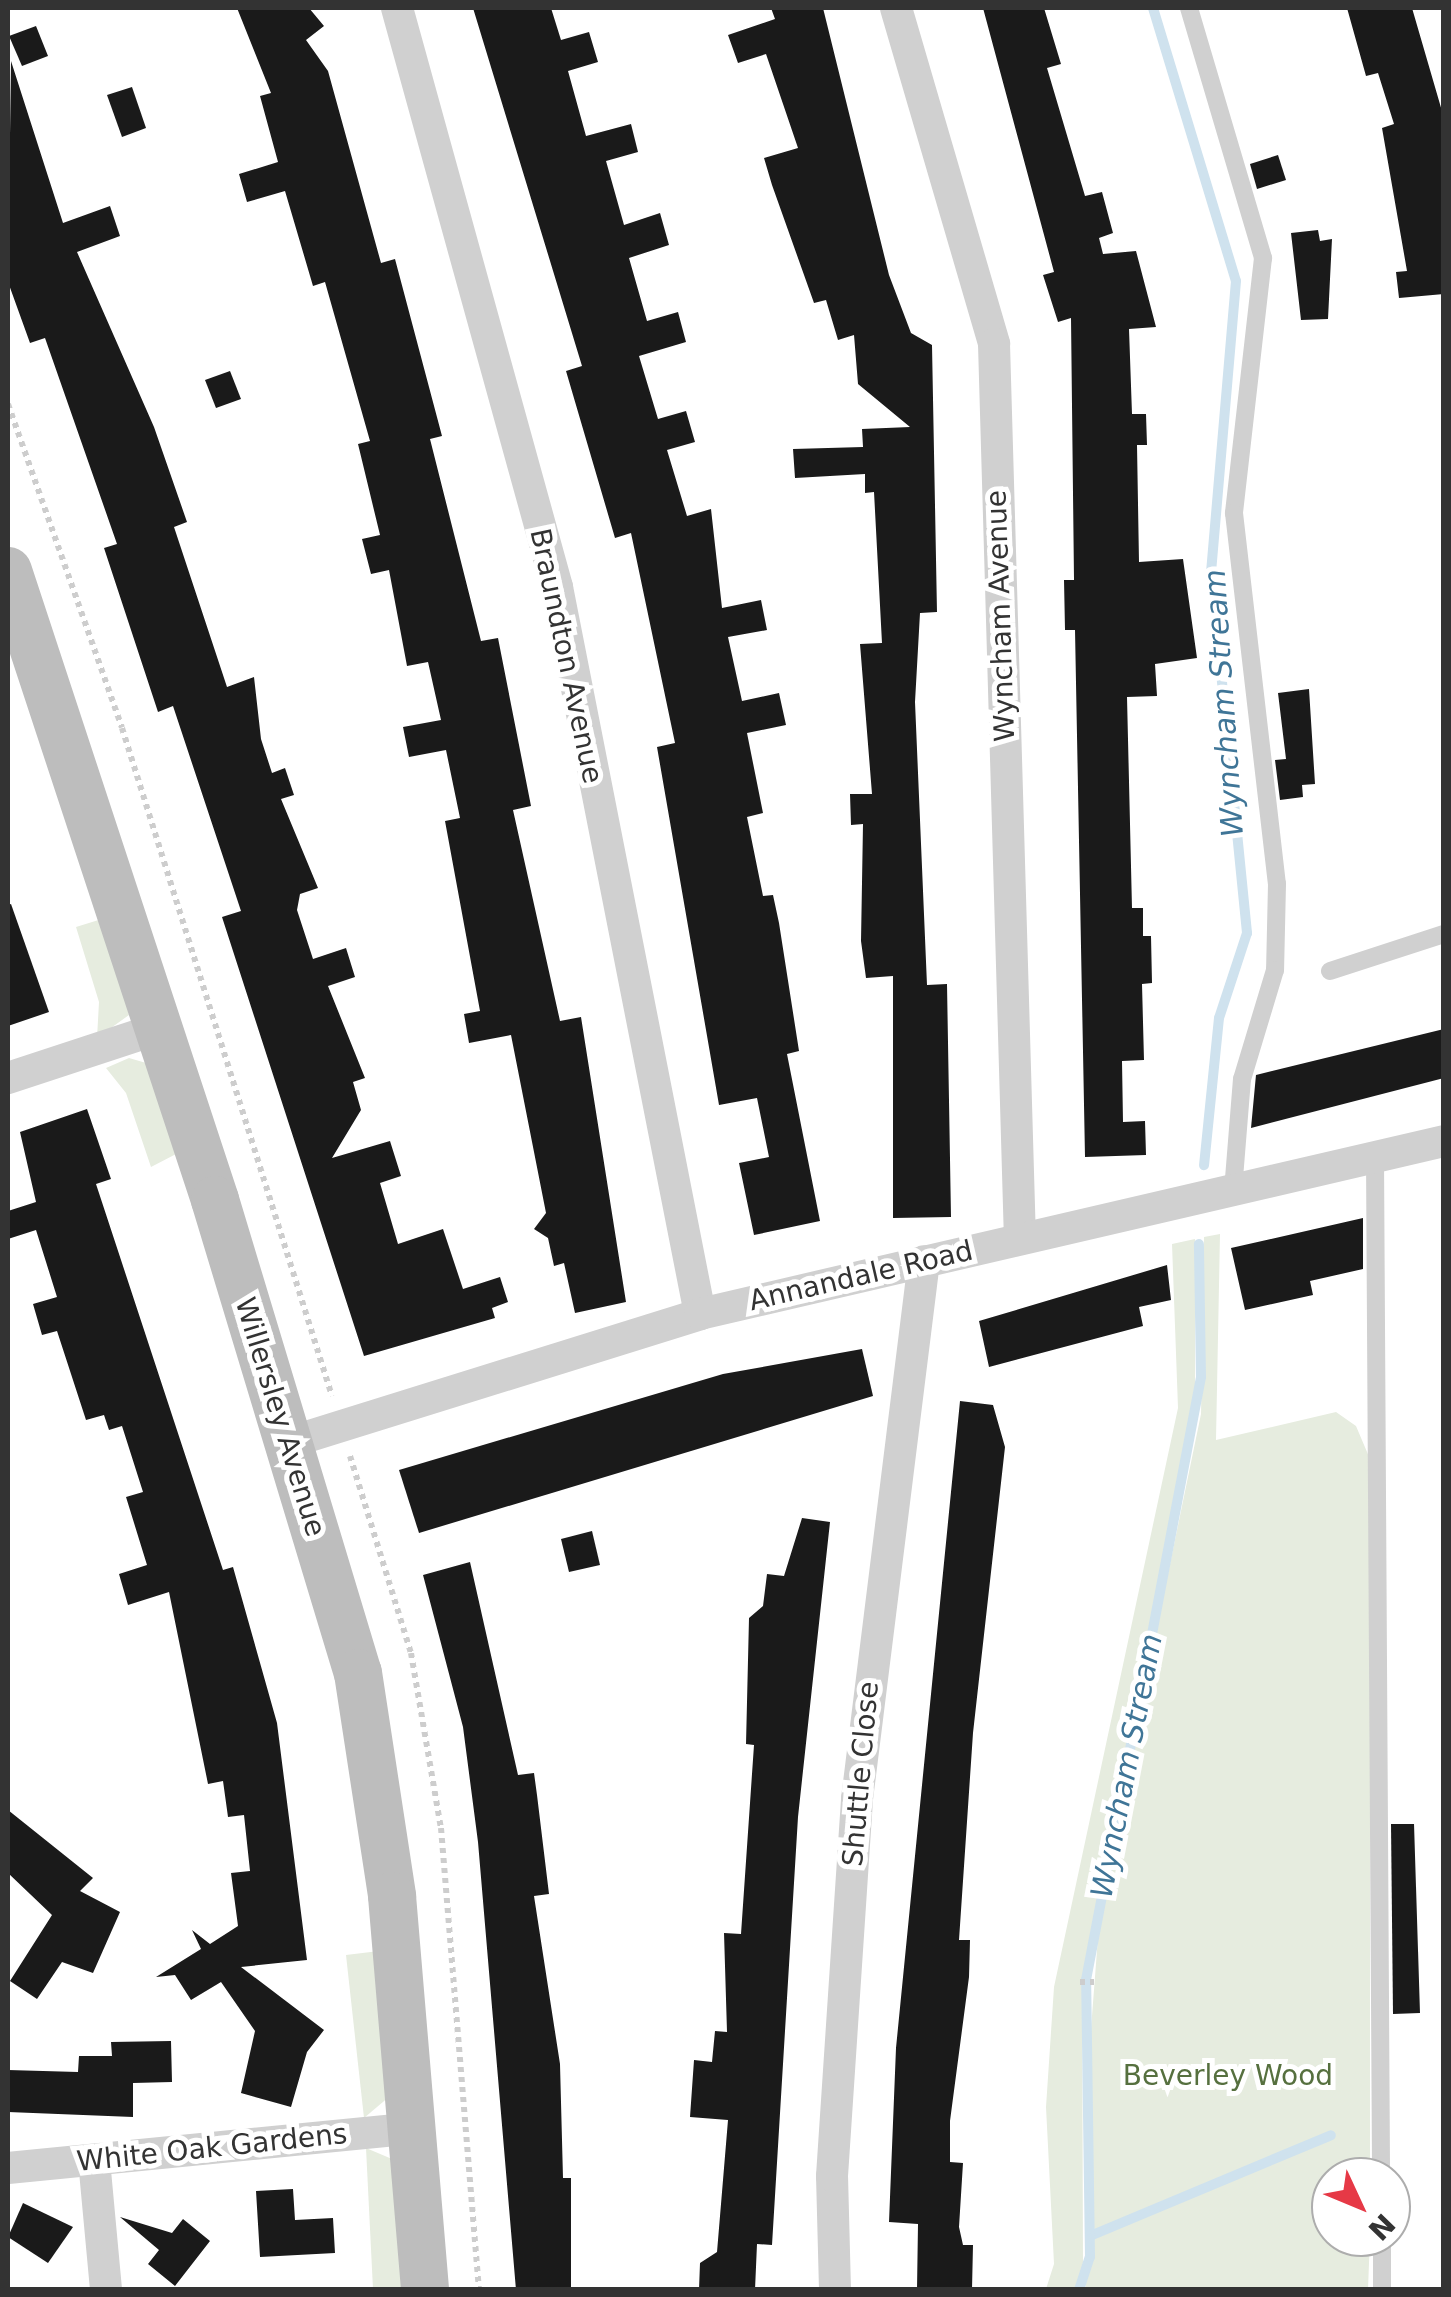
<!DOCTYPE html>
<style>
body{margin:0}
#map{position:relative;width:1451px;height:2297px;overflow:hidden;background:#fff;font-family:"DejaVu Sans",sans-serif}
div>[style]{position:absolute}
.green>*{inset:0;background:#e6ecdf}
.stream>*{height:10px;margin:-5px;padding:0 5px;transform-origin:5px;border-radius:5px;background:#cfe2ee}
.building>*{inset:0;background:#1a1a1a}
.path>*{height:6px;margin-top:-3px;transform-origin:0;background:repeating-linear-gradient(90deg,#cdcdcd 0 5px,transparent 0 10px)}
.lane>*{height:18px;margin:-9px;padding:0 9px;transform-origin:9px;border-radius:9px;background:#d0d0d0}
.street>*{height:32px;margin:-16px;padding:0 16px;transform-origin:16px;border-radius:16px;background:#d0d0d0}
.secondary>*{height:48px;margin:-24px;padding:0 24px;transform-origin:24px;border-radius:24px;background:#bdbdbd}
span{translate:-50% -50%;white-space:nowrap;text-align:center;line-height:1.15;-webkit-text-stroke:10px #fff;paint-order:stroke}
.street-label{font-size:28px;color:#333}
.park-label{font-size:28px;color:#56703f}
.water-label{font-size:30px;color:#3f7597;font-style:italic}
.frame{position:absolute;inset:0;border:10px solid #333;pointer-events:none}
.north{position:absolute;left:1311px;top:2157px;width:100px;height:100px;box-sizing:border-box;background:#fff;border:2px solid #adadad;border-radius:50%;rotate:134deg;font-size:28px;font-weight:700;line-height:40px;text-align:center;color:#333}
.north::after{content:'';display:block;margin:auto;width:35px;height:45px;background:#e63946;clip-path:polygon(50% 0,100% 100%,50% 72%,0 100%)}
</style>
<div id="map">
<div class="green">
<div style="clip-path:polygon(105px 918px,129px 1015px,97px 1038px,99px 1002px,76px 927px)"></div>
<div style="clip-path:polygon(129px 1058px,153px 1065px,178px 1153px,151px 1167px,126px 1093px,106px 1068px)"></div>
<div style="clip-path:polygon(1220px 1234px,1216px 1440px,1336px 1412px,1356px 1426px,1370px 1459px,1370px 2177px,1331px 2177px,1331px 2237px,1370px 2237px,1368px 2290px,1085px 2290px,1093px 2219px,1085px 2108px,1101px 1898px,1201px 1414px,1204px 1237px)"></div>
<div style="clip-path:polygon(1195px 1239px,1195px 1407px,1082px 1980px,1083px 2263px,1076px 2289px,1046px 2289px,1054px 2264px,1046px 2107px,1054px 1987px,1178px 1408px,1172px 1244px)"></div>
<div style="clip-path:polygon(379px 1951px,390px 2096px,364px 2118px,346px 1955px)"></div>
<div style="clip-path:polygon(366px 2148px,392px 2159px,405px 2289px,373px 2289px)"></div>
</div>
<div class="stream">
<div style="left:1153px;top:8px;width:285px;rotate:73.1deg"></div>
<div style="left:1236px;top:281px;width:292px;rotate:94.9deg"></div>
<div style="left:1211px;top:572px;width:363px;rotate:84.3deg"></div>
<div style="left:1247px;top:933px;width:89px;rotate:108.2deg"></div>
<div style="left:1219px;top:1018px;width:148px;rotate:95.8deg"></div>
<div style="left:1090px;top:2236px;width:261px;rotate:-22.7deg"></div>
<div style="left:1079px;top:2290px;width:35px;rotate:-72deg"></div>
<div style="left:1090px;top:2257px;width:277px;rotate:-90.8deg"></div>
<div style="left:1086px;top:1980px;width:614px;rotate:-79.2deg"></div>
<div style="left:1201px;top:1377px;width:133px;rotate:-90.9deg"></div>
</div>
<div class="building">
<div style="clip-path:polygon(237px 8px,309px 8px,324px 26px,306px 40px,328px 71px,381px 263px,395px 259px,442px 436px,430px 439px,481px 641px,498px 638px,531px 806px,513px 810px,560px 1021px,581px 1017px,626px 1302px,575px 1313px,564px 1263px,554px 1266px,548px 1238px,534px 1229px,546px 1213px,511px 1035px,469px 1043px,464px 1014px,480px 1011px,445px 821px,460px 818px,446px 750px,409px 757px,403px 727px,441px 720px,428px 662px,407px 666px,389px 570px,371px 574px,362px 539px,380px 535px,358px 444px,370px 441px,325px 282px,313px 286px,285px 191px,247px 202px,239px 174px,278px 162px,260px 96px,271px 93px)"></div>
<div style="clip-path:polygon(473px 8px,551px 8px,561px 40px,589px 32px,598px 62px,568px 71px,586px 136px,631px 124px,638px 152px,606px 161px,624px 225px,660px 213px,669px 245px,629px 258px,647px 321px,678px 312px,686px 342px,639px 356px,658px 419px,686px 411px,695px 442px,667px 450px,687px 516px,711px 509px,722px 608px,761px 600px,767px 630px,728px 637px,742px 701px,779px 693px,786px 725px,747px 733px,763px 813px,747px 817px,763px 896px,773px 895px,779px 923px,799px 1051px,787px 1054px,820px 1221px,754px 1235px,739px 1163px,769px 1157px,757px 1098px,719px 1105px,657px 747px,675px 743px,631px 533px,615px 538px,566px 371px,582px 366px)"></div>
<div style="clip-path:polygon(771px 8px,823px 8px,889px 275px,911px 333px,932px 345px,937px 612px,920px 613px,915px 702px,927px 985px,947px 984px,951px 1217px,893px 1218px,893px 976px,866px 978px,861px 941px,863px 824px,851px 825px,850px 794px,872px 794px,860px 644px,882px 643px,874px 492px,865px 493px,865px 474px,795px 478px,793px 449px,863px 447px,862px 429px,910px 427px,858px 384px,854px 335px,838px 340px,826px 300px,814px 303px,772px 185px,764px 158px,798px 148px,766px 54px,738px 63px,728px 35px,775px 19px)"></div>
<div style="clip-path:polygon(983px 8px,1044px 8px,1061px 64px,1047px 68px,1085px 196px,1102px 192px,1113px 233px,1099px 238px,1103px 254px,1136px 251px,1156px 327px,1129px 329px,1132px 414px,1146px 414px,1147px 445px,1137px 445px,1139px 562px,1183px 559px,1197px 658px,1155px 664px,1157px 696px,1127px 697px,1132px 908px,1143px 908px,1143px 936px,1151px 936px,1152px 983px,1142px 984px,1144px 1060px,1122px 1061px,1123px 1122px,1145px 1121px,1146px 1155px,1085px 1157px,1075px 630px,1065px 630px,1064px 580px,1074px 580px,1071px 318px,1058px 322px,1043px 275px,1054px 272px)"></div>
<div style="clip-path:polygon(1347px 8px,1412px 8px,1444px 118px,1444px 294px,1399px 298px,1396px 272px,1407px 271px,1382px 128px,1394px 124px,1378px 73px,1366px 76px)"></div>
<div style="clip-path:polygon(36px 26px,48px 56px,22px 66px,9px 36px)"></div>
<div style="clip-path:polygon(11px 61px,63px 223px,110px 206px,120px 236px,77px 252px,154px 427px,187px 522px,174px 527px,227px 687px,254px 677px,261px 739px,272px 773px,285px 768px,294px 795px,281px 799px,318px 888px,300px 894px,297px 910px,313px 959px,346px 948px,355px 977px,328px 986px,365px 1078px,353px 1082px,361px 1110px,332px 1158px,390px 1141px,401px 1176px,380px 1183px,398px 1244px,443px 1229px,463px 1289px,500px 1277px,508px 1302px,492px 1308px,495px 1318px,364px 1356px,222px 917px,241px 911px,173px 706px,158px 712px,104px 548px,117px 544px,45px 338px,30px 343px,8px 282px)"></div>
<div style="clip-path:polygon(132px 87px,146px 128px,122px 137px,107px 95px)"></div>
<div style="clip-path:polygon(1278px 155px,1286px 180px,1257px 189px,1250px 164px)"></div>
<div style="clip-path:polygon(1318px 230px,1320px 241px,1332px 239px,1328px 319px,1301px 320px,1291px 233px)"></div>
<div style="clip-path:polygon(230px 371px,241px 399px,216px 408px,205px 380px)"></div>
<div style="clip-path:polygon(1309px 689px,1315px 784px,1302px 785px,1303px 797px,1280px 800px,1275px 760px,1286px 759px,1278px 693px)"></div>
<div style="clip-path:polygon(11px 904px,49px 1012px,8px 1026px,8px 905px)"></div>
<div style="clip-path:polygon(1444px 1029px,1444px 1078px,1251px 1128px,1256px 1075px)"></div>
<div style="clip-path:polygon(87px 1109px,111px 1179px,96px 1184px,223px 1570px,233px 1567px,277px 1723px,307px 1960px,241px 1967px,324px 2030px,307px 2052px,291px 2107px,241px 2093px,255px 2031px,221px 1982px,191px 2000px,175px 1975px,156px 1977px,201px 1949px,192px 1930px,210px 1944px,238px 1926px,231px 1873px,250px 1871px,244px 1815px,228px 1817px,223px 1781px,208px 1784px,169px 1592px,128px 1605px,119px 1574px,147px 1565px,126px 1497px,143px 1492px,122px 1426px,109px 1430px,104px 1415px,86px 1420px,57px 1331px,42px 1335px,33px 1304px,57px 1297px,36px 1230px,8px 1239px,8px 1211px,36px 1202px,20px 1132px)"></div>
<div style="clip-path:polygon(1363px 1218px,1363px 1269px,1310px 1281px,1313px 1295px,1245px 1310px,1231px 1248px)"></div>
<div style="clip-path:polygon(1167px 1265px,1171px 1300px,1139px 1307px,1143px 1326px,989px 1367px,979px 1321px)"></div>
<div style="clip-path:polygon(862px 1349px,873px 1396px,419px 1533px,399px 1470px,723px 1374px)"></div>
<div style="clip-path:polygon(960px 1401px,993px 1405px,1005px 1447px,973px 1733px,959px 1940px,970px 1940px,969px 1977px,950px 2121px,950px 2162px,963px 2163px,959px 2227px,963px 2245px,973px 2245px,972px 2290px,917px 2290px,918px 2224px,889px 2222px,896px 2048px)"></div>
<div style="clip-path:polygon(802px 1518px,830px 1522px,798px 1817px,772px 2245px,757px 2244px,755px 2290px,699px 2290px,700px 2263px,717px 2252px,728px 2120px,690px 2117px,694px 2060px,712px 2062px,715px 2031px,727px 2032px,724px 1933px,741px 1934px,754px 1745px,746px 1744px,749px 1618px,763px 1606px,767px 1574px,784px 1576px)"></div>
<div style="clip-path:polygon(592px 1531px,600px 1565px,569px 1572px,561px 1539px)"></div>
<div style="clip-path:polygon(470px 1562px,518px 1775px,534px 1773px,537px 1795px,549px 1894px,534px 1896px,560px 2064px,563px 2178px,571px 2178px,571px 2290px,516px 2290px,478px 1842px,463px 1727px,423px 1575px)"></div>
<div style="clip-path:polygon(8px 1810px,93px 1878px,80px 1891px,120px 1912px,93px 1973px,62px 1962px,37px 1999px,10px 1981px,52px 1915px,8px 1873px)"></div>
<div style="clip-path:polygon(1391px 1824px,1414px 1824px,1420px 2013px,1393px 2014px)"></div>
<div style="clip-path:polygon(171px 2041px,172px 2082px,133px 2083px,133px 2117px,8px 2112px,8px 2070px,78px 2072px,79px 2056px,112px 2056px,111px 2042px)"></div>
<div style="clip-path:polygon(293px 2189px,295px 2220px,333px 2218px,335px 2253px,260px 2257px,256px 2191px)"></div>
<div style="clip-path:polygon(23px 2203px,73px 2227px,48px 2263px,8px 2237px)"></div>
<div style="clip-path:polygon(120px 2217px,172px 2233px,183px 2219px,210px 2241px,175px 2286px,148px 2264px,159px 2250px)"></div>
</div>
<div class="path">
<div style="left:8px;top:404px;width:343px;rotate:70.6deg"></div>
<div style="left:122px;top:728px;width:700px;rotate:72.55deg"></div>
<div style="left:350px;top:1456px;width:206px;rotate:72.8deg"></div>
<div style="left:411px;top:1653px;width:178px;rotate:80.3deg"></div>
<div style="left:441px;top:1828px;width:464px;rotate:85.3deg"></div>
<div style="left:1080px;top:1982px;width:14px"></div>
</div>
<div class="lane">
<div style="left:1189px;top:8px;width:261px;rotate:73.5deg"></div>
<div style="left:1263px;top:258px;width:257px;rotate:96.5deg"></div>
<div style="left:1234px;top:513px;width:373px;rotate:83.4deg"></div>
<div style="left:1277px;top:884px;width:86px;rotate:91.3deg"></div>
<div style="left:1275px;top:970px;width:114px;rotate:106.8deg"></div>
<div style="left:1242px;top:1079px;width:111px;rotate:94.6deg"></div>
<div style="left:1330px;top:971px;width:120px;rotate:-18deg"></div>
<div style="left:1375px;top:1157px;width:1020px;rotate:89.66deg"></div>
<div style="left:1382px;top:2237px;width:53px;rotate:90deg"></div>
</div>
<div class="street">
<div style="left:397px;top:8px;width:601px;rotate:74.55deg"></div>
<div style="left:557px;top:587px;width:741px;rotate:78.87deg"></div>
<div style="left:896px;top:8px;width:350px;rotate:73.7deg"></div>
<div style="left:994px;top:344px;width:895px;rotate:88.34deg"></div>
<div style="left:8px;top:1078px;width:160px;rotate:-18.2deg"></div>
<div style="left:287px;top:1443px;width:433px;rotate:-17.3deg"></div>
<div style="left:700px;top:1314px;width:764px;rotate:-13.09deg"></div>
<div style="left:94px;top:2160px;width:131px;rotate:84.7deg"></div>
<div style="left:8px;top:2168px;width:410px;rotate:-5.6deg"></div>
<div style="left:835px;top:2290px;width:114px;rotate:-91.5deg"></div>
<div style="left:832px;top:2176px;width:378px;rotate:-86.2deg"></div>
<div style="left:857px;top:1799px;width:542px;rotate:-82.9deg"></div>
</div>
<div class="secondary">
<div style="left:8px;top:571px;width:662px;rotate:71.78deg"></div>
<div style="left:215px;top:1200px;width:494px;rotate:73.2deg"></div>
<div style="left:358px;top:1673px;width:226px;rotate:81.3deg"></div>
<div style="left:392px;top:1896px;width:395px;rotate:85.2deg"></div>
</div>
<div class="street-label">
<span style="left:1001px;top:616px;rotate:-92deg">Wyncham Avenue</span>
<span style="left:566px;top:656px;rotate:78deg">Braundton Avenue</span>
<span style="left:861px;top:1276px;rotate:-13deg">Annandale Road</span>
<span style="left:280px;top:1417px;rotate:73deg">Willersley Avenue</span>
<span style="left:861px;top:1774px;rotate:-85deg">Shuttle Close</span>
<span style="left:212px;top:2148px;rotate:-6deg">White Oak Gardens</span>
</div>
<div class="park-label">
<span style="left:1228px;top:2076px">Beverley Wood</span>
</div>
<div class="water-label">
<span style="left:1224px;top:703px;rotate:-94deg">Wyncham Stream</span>
<span style="left:1127px;top:1766px;rotate:-79deg">Wyncham Stream</span>
</div>
<div class="frame"></div>
<div class="north">N</div>
</div>
